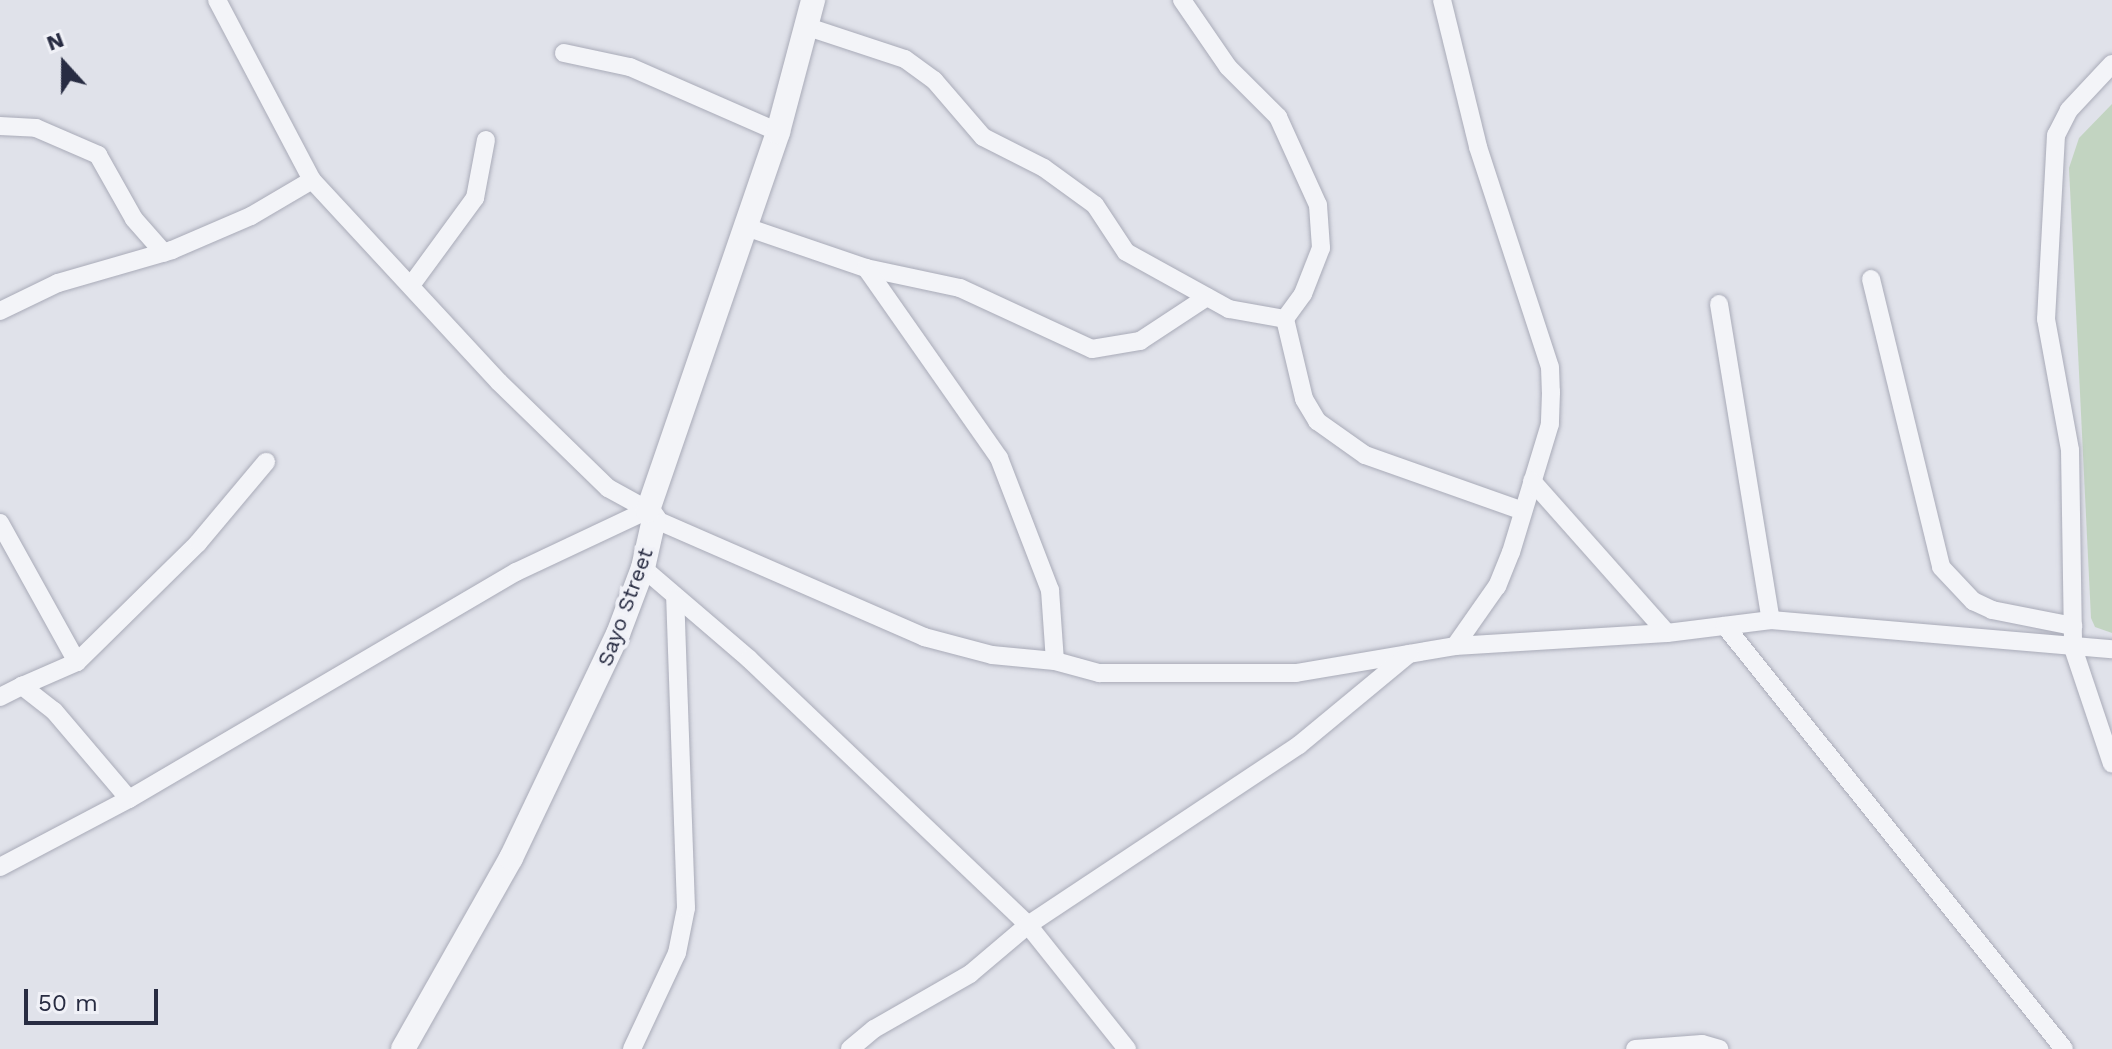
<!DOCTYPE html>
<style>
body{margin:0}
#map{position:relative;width:2112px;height:1049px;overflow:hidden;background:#e0e2ea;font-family:"Work Sans",sans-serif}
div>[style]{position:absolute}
.green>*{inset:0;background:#c2d4c1}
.roads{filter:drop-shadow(0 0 2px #a9abb8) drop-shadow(0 0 2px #a9abb8)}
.minor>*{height:18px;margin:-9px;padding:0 9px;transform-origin:9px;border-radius:9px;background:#f3f4f8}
.tertiary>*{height:24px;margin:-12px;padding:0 12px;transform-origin:12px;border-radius:12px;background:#f3f4f8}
span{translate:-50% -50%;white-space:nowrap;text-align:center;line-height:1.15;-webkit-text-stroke:8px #f0f1f7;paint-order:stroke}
.street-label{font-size:22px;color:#282c42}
.north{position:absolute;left:24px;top:24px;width:80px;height:80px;-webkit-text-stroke:6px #f0f1f7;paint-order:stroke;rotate:339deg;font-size:22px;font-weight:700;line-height:32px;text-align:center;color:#282c42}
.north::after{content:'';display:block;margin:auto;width:28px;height:36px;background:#282c42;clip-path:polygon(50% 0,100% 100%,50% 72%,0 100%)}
.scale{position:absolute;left:24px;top:989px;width:134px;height:36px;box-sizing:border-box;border:4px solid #282c42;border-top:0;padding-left:10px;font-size:24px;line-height:28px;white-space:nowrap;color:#282c42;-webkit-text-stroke:6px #f0f1f7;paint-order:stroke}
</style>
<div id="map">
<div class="green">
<div style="clip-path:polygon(2112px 104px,2112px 633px,2095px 627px,2091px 618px,2069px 168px,2079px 138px)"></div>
</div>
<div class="roads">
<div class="minor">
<div style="left:217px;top:0;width:204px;rotate:62.2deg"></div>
<div style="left:312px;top:180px;width:275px;rotate:47.2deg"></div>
<div style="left:499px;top:382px;width:152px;rotate:44.2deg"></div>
<div style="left:608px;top:488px;width:46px;rotate:28.8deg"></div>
<div style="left:1182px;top:0;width:81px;rotate:55.5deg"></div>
<div style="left:1228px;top:67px;width:71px;rotate:45deg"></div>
<div style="left:1278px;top:117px;width:97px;rotate:65.6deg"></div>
<div style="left:1318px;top:205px;width:43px;rotate:86deg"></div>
<div style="left:1321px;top:248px;width:49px;rotate:111.4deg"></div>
<div style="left:1303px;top:294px;width:31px;rotate:126deg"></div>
<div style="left:1285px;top:319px;width:82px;rotate:76.6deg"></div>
<div style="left:1304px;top:399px;width:26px;rotate:59deg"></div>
<div style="left:1317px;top:421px;width:59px;rotate:35.3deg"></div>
<div style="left:1365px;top:455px;width:164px;rotate:19.5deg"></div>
<div style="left:1442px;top:0;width:151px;rotate:76.2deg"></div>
<div style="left:1478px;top:147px;width:231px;rotate:71.9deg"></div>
<div style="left:1550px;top:367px;width:25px;rotate:88deg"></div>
<div style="left:1551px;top:392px;width:32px;rotate:92deg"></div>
<div style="left:1550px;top:424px;width:134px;rotate:106.9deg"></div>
<div style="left:1511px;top:552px;width:37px;rotate:112deg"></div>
<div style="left:1497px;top:586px;width:73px;rotate:125deg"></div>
<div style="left:808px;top:27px;width:102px;rotate:18.3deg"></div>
<div style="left:905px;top:59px;width:36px;rotate:36deg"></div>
<div style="left:934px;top:80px;width:75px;rotate:49.3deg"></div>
<div style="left:983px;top:137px;width:68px;rotate:26.9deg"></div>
<div style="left:1044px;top:168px;width:63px;rotate:36deg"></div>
<div style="left:1095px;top:205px;width:56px;rotate:56.6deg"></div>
<div style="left:1126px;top:252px;width:118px;rotate:29deg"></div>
<div style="left:1229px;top:309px;width:57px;rotate:10.1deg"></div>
<div style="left:564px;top:53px;width:67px;rotate:12deg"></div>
<div style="left:630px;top:67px;width:162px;rotate:23.7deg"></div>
<div style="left:2112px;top:64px;width:63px;rotate:133.1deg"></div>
<div style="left:2069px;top:110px;width:28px;rotate:117deg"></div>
<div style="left:2056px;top:135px;width:184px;rotate:93.1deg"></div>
<div style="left:2046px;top:319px;width:133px;rotate:79.6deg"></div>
<div style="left:2070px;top:450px;width:198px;rotate:89.1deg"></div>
<div style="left:2073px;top:648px;width:122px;rotate:71.4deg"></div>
<div style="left:0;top:126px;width:36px;rotate:3deg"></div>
<div style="left:36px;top:128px;width:68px;rotate:23.5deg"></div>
<div style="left:98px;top:155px;width:73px;rotate:60.6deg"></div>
<div style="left:134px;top:219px;width:45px;rotate:48.6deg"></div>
<div style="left:746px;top:227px;width:127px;rotate:18.9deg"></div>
<div style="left:866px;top:268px;width:96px;rotate:12deg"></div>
<div style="left:960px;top:288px;width:145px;rotate:24.8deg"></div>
<div style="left:1092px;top:349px;width:49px;rotate:-9.5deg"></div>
<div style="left:1140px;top:341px;width:80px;rotate:-33.3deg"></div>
<div style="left:866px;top:268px;width:232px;rotate:55deg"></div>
<div style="left:999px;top:458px;width:142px;rotate:68.9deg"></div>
<div style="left:1050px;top:590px;width:71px;rotate:86deg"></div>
<div style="left:1871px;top:279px;width:296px;rotate:76.3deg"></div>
<div style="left:1941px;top:567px;width:47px;rotate:46.7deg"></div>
<div style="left:1973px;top:601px;width:21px;rotate:25deg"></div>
<div style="left:1992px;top:610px;width:83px;rotate:11.2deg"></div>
<div style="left:412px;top:284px;width:107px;rotate:-53.8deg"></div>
<div style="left:475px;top:198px;width:59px;rotate:-79.3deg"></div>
<div style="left:1719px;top:304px;width:320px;rotate:80.7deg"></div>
<div style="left:0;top:311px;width:64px;rotate:-25.8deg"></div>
<div style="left:58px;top:283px;width:119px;rotate:-16.1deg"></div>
<div style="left:172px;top:250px;width:86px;rotate:-23.3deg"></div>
<div style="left:251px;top:216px;width:71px;rotate:-30.5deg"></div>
<div style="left:1532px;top:481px;width:203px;rotate:48.4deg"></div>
<div style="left:654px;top:519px;width:295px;rotate:23.6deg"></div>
<div style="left:924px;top:637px;width:70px;rotate:14.8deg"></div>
<div style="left:992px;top:655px;width:63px;rotate:5.4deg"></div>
<div style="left:1055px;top:661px;width:46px;rotate:15.3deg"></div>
<div style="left:1099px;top:673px;width:197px"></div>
<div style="left:1296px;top:673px;width:161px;rotate:-9.6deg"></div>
<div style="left:1455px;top:646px;width:212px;rotate:-3.5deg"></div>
<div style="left:1667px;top:633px;width:105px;rotate:-7.1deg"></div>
<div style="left:1771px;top:620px;width:342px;rotate:4.9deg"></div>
<div style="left:0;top:523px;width:159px;rotate:61deg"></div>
<div style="left:643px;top:568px;width:140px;rotate:40.6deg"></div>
<div style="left:749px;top:659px;width:385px;rotate:43.6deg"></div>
<div style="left:1028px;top:925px;width:159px;rotate:51.4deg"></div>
<div style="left:1725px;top:626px;width:542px;rotate:51.29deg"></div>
<div style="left:0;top:697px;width:25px;rotate:-27deg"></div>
<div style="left:129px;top:799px;width:116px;rotate:-130.4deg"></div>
<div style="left:54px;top:711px;width:41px;rotate:-142deg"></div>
<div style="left:22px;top:686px;width:60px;rotate:-23.6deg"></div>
<div style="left:77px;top:662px;width:170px;rotate:-44.5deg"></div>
<div style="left:198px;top:543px;width:106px;rotate:-50deg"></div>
<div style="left:0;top:867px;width:146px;rotate:-27.8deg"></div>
<div style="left:129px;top:799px;width:449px;rotate:-30.4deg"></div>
<div style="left:516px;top:572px;width:146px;rotate:-25.2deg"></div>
<div style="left:632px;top:1049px;width:106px;rotate:-64.9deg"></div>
<div style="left:677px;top:953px;width:46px;rotate:-78.7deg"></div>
<div style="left:686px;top:908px;width:310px;rotate:-92deg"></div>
<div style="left:850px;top:1049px;width:31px;rotate:-40deg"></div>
<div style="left:874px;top:1029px;width:111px;rotate:-29.8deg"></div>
<div style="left:970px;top:974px;width:76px;rotate:-40.2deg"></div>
<div style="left:1028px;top:925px;width:325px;rotate:-33.6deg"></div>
<div style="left:1299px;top:745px;width:143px;rotate:-39.6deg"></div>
<div style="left:1635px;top:1049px;width:67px;rotate:-4.3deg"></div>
<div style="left:1702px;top:1044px;width:18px;rotate:16deg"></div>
</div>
<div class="tertiary">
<div style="left:403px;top:1049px;width:219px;rotate:-60.5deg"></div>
<div style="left:511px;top:858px;width:248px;rotate:-64.5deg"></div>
<div style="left:618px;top:634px;width:71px;rotate:-69.3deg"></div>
<div style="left:643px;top:568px;width:50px;rotate:-77.3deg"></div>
<div style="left:654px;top:519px;width:11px;rotate:-124deg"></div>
<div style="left:648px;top:510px;width:400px;rotate:-71deg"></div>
<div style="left:778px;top:132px;width:137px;rotate:-75.1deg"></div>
</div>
</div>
<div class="street-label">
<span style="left:625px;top:607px;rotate:-70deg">Sayo Street</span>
</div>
<div class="north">N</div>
<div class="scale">50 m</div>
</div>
